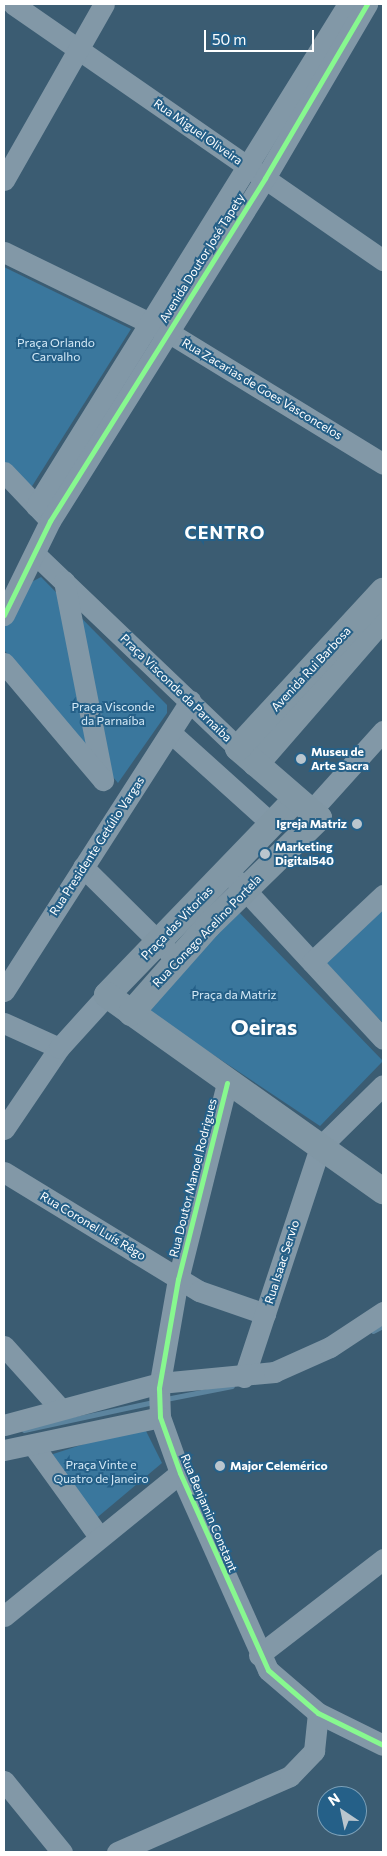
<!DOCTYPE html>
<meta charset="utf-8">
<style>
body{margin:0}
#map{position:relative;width:387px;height:1856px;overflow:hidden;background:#3b5c72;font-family:Commissioner,sans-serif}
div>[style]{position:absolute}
.green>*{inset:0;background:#3a779d}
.stream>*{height:4.5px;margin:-2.25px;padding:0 2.25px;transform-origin:2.25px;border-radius:2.25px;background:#5c849e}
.minor>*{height:21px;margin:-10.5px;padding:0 10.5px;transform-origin:10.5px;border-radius:10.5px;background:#8298a7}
.major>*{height:26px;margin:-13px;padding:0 13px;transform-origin:13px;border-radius:13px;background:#8197a5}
.cycleway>*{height:5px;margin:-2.5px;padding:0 2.5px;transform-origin:2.5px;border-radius:2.5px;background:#87f88f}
.dots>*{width:14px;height:14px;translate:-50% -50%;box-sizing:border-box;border:2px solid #256088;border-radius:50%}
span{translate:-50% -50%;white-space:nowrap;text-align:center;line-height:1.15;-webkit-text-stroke:4px #256088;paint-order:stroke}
.street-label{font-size:12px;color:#fff}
.park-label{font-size:12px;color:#d5eaf7}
.poi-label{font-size:12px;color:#fff;font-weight:700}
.left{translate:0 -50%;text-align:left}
.right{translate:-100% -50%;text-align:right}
.district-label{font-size:18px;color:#fff;font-weight:700;letter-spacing:1px}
.town-label{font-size:22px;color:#fff;font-weight:700}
.frame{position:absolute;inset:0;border:5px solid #fff;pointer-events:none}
.north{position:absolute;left:317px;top:1786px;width:50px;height:50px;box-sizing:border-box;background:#256088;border:1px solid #7ca0b8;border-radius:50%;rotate:326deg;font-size:14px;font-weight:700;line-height:20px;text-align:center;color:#fff}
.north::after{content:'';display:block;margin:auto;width:18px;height:22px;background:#bac6ce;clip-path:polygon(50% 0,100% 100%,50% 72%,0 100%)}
.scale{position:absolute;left:204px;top:30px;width:110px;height:22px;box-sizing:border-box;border:2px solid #fff;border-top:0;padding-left:6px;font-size:15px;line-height:18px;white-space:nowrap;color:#fff;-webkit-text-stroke:4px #256088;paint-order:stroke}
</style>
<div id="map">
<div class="green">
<div style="clip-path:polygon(4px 267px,131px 329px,29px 491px,4px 465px)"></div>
<div style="clip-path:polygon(41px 577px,167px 705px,167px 713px,118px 783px,4px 650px,4px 613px,18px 589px)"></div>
<div style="clip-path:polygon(232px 905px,383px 1061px,320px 1126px,143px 1008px)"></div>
<div style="clip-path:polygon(383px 906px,383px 1023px,325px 964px)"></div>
<div style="clip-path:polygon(143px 1425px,162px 1463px,93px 1521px,50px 1455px)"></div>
</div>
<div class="stream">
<div style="left:373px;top:1331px;width:11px;rotate:-27deg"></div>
<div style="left:166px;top:1399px;width:67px;rotate:-11.1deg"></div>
<div style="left:24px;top:1430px;width:132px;rotate:-12.2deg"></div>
</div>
<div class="minor">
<div style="left:13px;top:4px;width:450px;rotate:34.7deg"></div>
<div style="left:4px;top:180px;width:202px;rotate:-60.4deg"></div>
<div style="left:4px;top:252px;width:182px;rotate:26deg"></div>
<div style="left:168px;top:332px;width:252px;rotate:31.5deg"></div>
<div style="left:4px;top:472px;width:59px;rotate:46.4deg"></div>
<div style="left:36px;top:506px;width:591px;rotate:-58.14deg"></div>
<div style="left:35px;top:554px;width:281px;rotate:43.7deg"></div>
<div style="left:64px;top:581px;width:203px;rotate:78.9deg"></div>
<div style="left:4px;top:615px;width:105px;rotate:-63.9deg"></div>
<div style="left:50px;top:521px;width:405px;rotate:-57.9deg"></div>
<div style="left:265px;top:178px;width:202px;rotate:-59.6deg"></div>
<div style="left:4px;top:663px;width:152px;rotate:49.8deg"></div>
<div style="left:171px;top:733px;width:136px;rotate:42deg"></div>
<div style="left:311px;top:811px;width:108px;rotate:-48deg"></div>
<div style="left:83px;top:867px;width:132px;rotate:44.7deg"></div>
<div style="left:234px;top:878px;width:219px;rotate:47.2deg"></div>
<div style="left:312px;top:962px;width:98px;rotate:-43.3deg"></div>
<div style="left:4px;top:991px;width:345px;rotate:-57.3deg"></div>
<div style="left:4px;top:1023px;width:60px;rotate:24.4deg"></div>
<div style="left:227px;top:1083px;width:202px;rotate:104deg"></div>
<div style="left:178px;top:1279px;width:111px;rotate:99.9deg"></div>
<div style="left:159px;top:1388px;width:29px;rotate:88deg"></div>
<div style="left:160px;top:1417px;width:59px;rotate:70.3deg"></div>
<div style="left:180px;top:1473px;width:216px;rotate:65.9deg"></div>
<div style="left:268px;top:1670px;width:66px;rotate:40.7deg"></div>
<div style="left:318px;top:1713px;width:72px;rotate:26.2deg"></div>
<div style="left:4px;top:1129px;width:98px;rotate:-55.8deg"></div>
<div style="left:59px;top:1048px;width:72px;rotate:-47.8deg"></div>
<div style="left:4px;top:1172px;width:228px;rotate:31.4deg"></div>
<div style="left:199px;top:1291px;width:70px;rotate:19.2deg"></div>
<div style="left:4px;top:1346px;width:82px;rotate:48deg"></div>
<div style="left:244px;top:1377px;width:242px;rotate:-71.7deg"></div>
<div style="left:320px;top:1147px;width:88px;rotate:-44.5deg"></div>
<div style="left:4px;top:1425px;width:162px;rotate:-15.1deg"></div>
<div style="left:160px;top:1383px;width:115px;rotate:-5.5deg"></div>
<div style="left:274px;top:1372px;width:61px;rotate:-24.1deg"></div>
<div style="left:330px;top:1347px;width:64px;rotate:-33.4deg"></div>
<div style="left:33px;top:1445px;width:111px;rotate:54.2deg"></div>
<div style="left:4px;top:1450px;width:159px;rotate:-11.9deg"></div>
<div style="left:4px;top:1616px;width:227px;rotate:-39.1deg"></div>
<div style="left:259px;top:1655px;width:157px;rotate:-37.7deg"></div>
<div style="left:4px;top:1781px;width:92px;rotate:50.8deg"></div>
<div style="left:117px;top:1852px;width:189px;rotate:-23.7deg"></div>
<div style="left:290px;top:1776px;width:35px;rotate:-46deg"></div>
<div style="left:314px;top:1751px;width:38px;rotate:-84deg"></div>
</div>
<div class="major">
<div style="left:256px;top:764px;width:194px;rotate:-49deg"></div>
<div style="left:296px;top:799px;width:272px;rotate:134deg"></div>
<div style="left:107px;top:995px;width:339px;rotate:35.4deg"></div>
<div style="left:131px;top:1013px;width:116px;rotate:-48.5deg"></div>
<div style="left:208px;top:926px;width:155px;rotate:-44.2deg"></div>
<div style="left:319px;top:818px;width:107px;rotate:-139.2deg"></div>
<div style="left:238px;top:748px;width:214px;rotate:-47.3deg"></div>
</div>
<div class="cycleway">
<div style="left:4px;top:615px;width:105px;rotate:-63.9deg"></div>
<div style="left:50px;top:521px;width:405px;rotate:-57.9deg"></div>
<div style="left:265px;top:178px;width:202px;rotate:-59.6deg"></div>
<div style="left:227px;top:1083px;width:202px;rotate:104deg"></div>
<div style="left:178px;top:1279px;width:111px;rotate:99.9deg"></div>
<div style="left:159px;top:1388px;width:29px;rotate:88deg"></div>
<div style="left:160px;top:1417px;width:59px;rotate:70.3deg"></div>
<div style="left:180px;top:1473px;width:216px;rotate:65.9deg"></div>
<div style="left:268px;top:1670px;width:66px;rotate:40.7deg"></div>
<div style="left:318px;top:1713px;width:72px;rotate:26.2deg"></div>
</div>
<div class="dots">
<div style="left:301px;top:759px;background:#bac6ce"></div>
<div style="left:357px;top:824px;background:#bac6ce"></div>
<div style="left:265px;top:854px;background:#bac6ce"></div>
<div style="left:220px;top:1466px;background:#bac6ce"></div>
</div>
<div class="street-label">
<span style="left:198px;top:132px;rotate:35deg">Rua Miguel Oliveira</span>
<span style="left:202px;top:258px;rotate:-58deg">Avenida Doutor José Tapety</span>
<span style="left:262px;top:389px;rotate:31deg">Rua Zacarias de Goes Vasconcelos</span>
<span style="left:311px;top:669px;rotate:-47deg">Avenida Rui Barbosa</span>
<span style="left:176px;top:688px;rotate:44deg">Praça Visconde da Parnaiba</span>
<span style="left:97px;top:846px;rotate:-57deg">Rua Presidente Getúlio Vargas</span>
<span style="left:177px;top:923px;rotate:-46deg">Praça das Vitorias</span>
<span style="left:207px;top:931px;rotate:-46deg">Rua Conego Acelino Portela</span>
<span style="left:193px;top:1178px;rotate:-76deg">Rua Doutor Manoel Rodrigues</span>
<span style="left:93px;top:1226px;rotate:31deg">Rua Coronel Luís Rêgo</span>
<span style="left:282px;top:1262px;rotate:-72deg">Rua Isaac Servio</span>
<span style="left:209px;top:1513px;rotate:67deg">Rua Benjamin Constant</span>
</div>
<div class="park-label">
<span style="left:56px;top:350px">Praça Orlando<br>Carvalho</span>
<span style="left:113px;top:714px">Praça Visconde<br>da Parnaíba</span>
<span style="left:234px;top:995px">Praça da Matriz</span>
<span style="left:101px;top:1472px">Praça Vinte e<br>Quatro de Janeiro</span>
</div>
<div class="poi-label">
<span class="left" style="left:311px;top:759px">Museu de<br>Arte Sacra</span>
<span class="right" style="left:347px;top:824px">Igreja Matriz</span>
<span class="left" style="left:275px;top:854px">Marketing<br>Digital540</span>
<span class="left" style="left:230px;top:1466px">Major Celemérico</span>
</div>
<div class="district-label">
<span style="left:225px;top:532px">CENTRO</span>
</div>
<div class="town-label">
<span style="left:264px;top:1027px">Oeiras</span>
</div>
<div class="frame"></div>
<div class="north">N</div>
<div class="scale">50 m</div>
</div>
